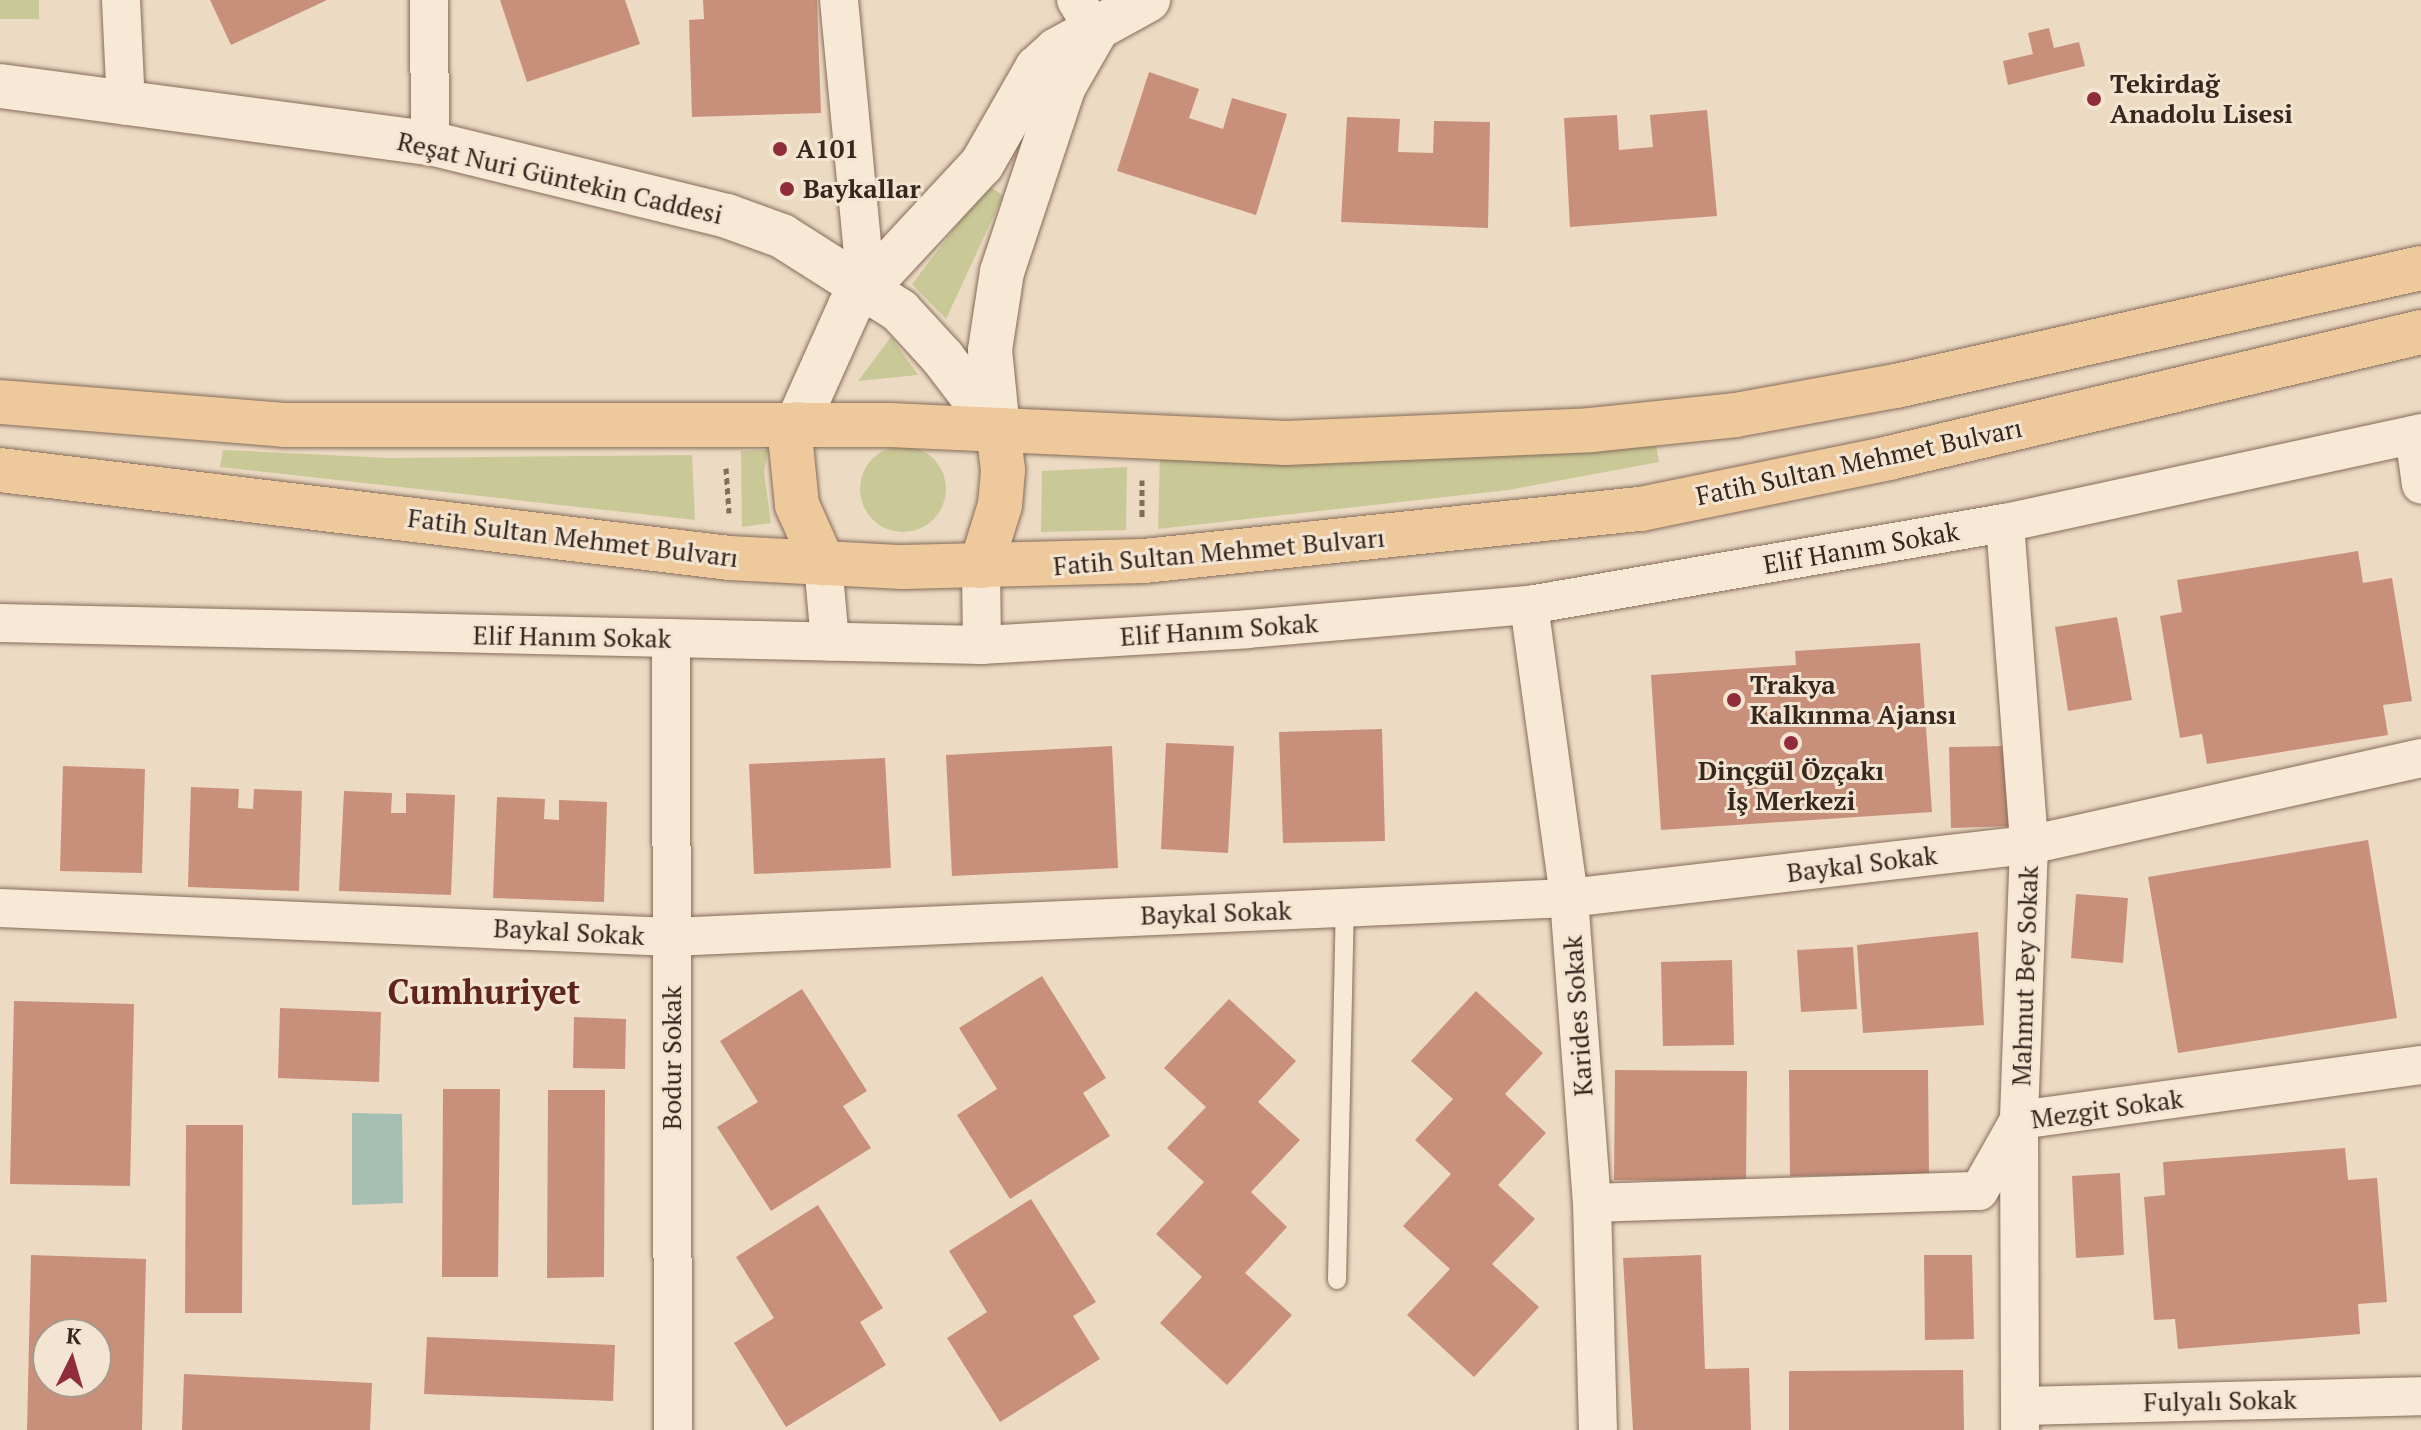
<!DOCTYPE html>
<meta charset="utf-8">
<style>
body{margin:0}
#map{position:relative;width:2421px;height:1430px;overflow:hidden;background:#ecdac3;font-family:"PT Serif",serif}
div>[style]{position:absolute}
.green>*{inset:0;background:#c9c897}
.round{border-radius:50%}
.water>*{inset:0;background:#a5bfb4}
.building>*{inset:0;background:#c8907a}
.path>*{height:5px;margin-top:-2.5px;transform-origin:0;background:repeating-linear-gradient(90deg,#856b5a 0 6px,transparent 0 10px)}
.roads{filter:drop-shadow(0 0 2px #856b5a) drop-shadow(0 0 2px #856b5a)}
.lane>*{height:18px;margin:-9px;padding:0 9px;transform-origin:9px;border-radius:9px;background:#f7e9d5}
.street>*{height:38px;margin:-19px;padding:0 19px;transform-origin:19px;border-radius:19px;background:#f7e9d5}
.secondary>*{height:44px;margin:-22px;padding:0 22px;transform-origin:22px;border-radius:22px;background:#f7e9d5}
.primary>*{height:44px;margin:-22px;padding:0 22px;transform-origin:22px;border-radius:22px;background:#eec99c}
.dots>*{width:22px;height:22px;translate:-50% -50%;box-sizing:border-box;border:4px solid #f4e5d2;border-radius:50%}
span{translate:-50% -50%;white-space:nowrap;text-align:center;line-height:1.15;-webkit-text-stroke:6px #f4e5d2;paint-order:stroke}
.poi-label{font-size:26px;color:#35261e;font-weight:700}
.left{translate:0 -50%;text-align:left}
.street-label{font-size:26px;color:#35261e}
.district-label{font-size:34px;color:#60241f;font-weight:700}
.north{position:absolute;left:32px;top:1318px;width:80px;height:80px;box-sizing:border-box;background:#f4e5d2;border:2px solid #a8998a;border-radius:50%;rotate:5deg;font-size:22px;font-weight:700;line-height:32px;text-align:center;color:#35261e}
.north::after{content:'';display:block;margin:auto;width:28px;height:36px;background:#912d3b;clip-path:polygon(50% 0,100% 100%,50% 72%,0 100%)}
</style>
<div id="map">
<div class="green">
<div style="clip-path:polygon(0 0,39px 0,39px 19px,0 19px)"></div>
<div style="clip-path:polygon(988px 185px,1003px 196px,946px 319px,912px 284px)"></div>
<div style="clip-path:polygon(891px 337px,918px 375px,858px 381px)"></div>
<div style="clip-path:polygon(1655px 438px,1659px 462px,1508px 490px,1158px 529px,1160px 454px)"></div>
<div class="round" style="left:860px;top:446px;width:86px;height:86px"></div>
<div style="clip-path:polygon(223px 450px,390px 458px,692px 455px,695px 520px,220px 467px)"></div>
<div style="clip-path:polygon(768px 450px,764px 472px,771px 523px,742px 527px,741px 451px)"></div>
<div style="clip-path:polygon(1127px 467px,1126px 530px,1041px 532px,1042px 471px)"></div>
</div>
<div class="water">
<div style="clip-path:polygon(352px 1113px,402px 1114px,403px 1203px,352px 1205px)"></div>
</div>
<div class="building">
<div style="clip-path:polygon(210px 0,327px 0,231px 45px)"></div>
<div style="clip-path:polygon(500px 0,625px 0,640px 44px,527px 82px)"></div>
<div style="clip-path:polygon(703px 0,817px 0,821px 113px,692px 117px,689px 20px,704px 19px)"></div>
<div style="clip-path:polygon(2049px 28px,2054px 48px,2079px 42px,2085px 66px,2008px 85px,2003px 61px,2033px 54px,2028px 33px)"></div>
<div style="clip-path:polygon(1149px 72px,1199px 89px,1189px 118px,1223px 129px,1232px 98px,1287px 114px,1256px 215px,1117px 171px)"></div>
<div style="clip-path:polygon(1707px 110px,1717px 216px,1570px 227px,1564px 118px,1617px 115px,1619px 150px,1653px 147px,1650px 115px)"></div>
<div style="clip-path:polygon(1347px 117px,1400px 119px,1398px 152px,1433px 153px,1434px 121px,1490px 122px,1488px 228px,1341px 222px)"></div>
<div style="clip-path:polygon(2358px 551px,2363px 583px,2392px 578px,2412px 701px,2383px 705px,2388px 735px,2207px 764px,2202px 734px,2180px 738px,2160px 616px,2182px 612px,2177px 580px)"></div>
<div style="clip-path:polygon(2117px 617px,2132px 700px,2068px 711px,2055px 627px)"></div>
<div style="clip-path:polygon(1920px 643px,1932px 812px,1661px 830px,1651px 675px,1796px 665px,1795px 651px)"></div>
<div style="clip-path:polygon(1382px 729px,1385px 841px,1283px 843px,1279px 732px)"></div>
<div style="clip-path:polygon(1166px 743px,1234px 746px,1228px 853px,1161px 849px)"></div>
<div style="clip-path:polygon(1112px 746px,1118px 868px,952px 876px,946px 755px)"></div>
<div style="clip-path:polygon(2008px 746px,2011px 826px,1951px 828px,1949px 747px)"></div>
<div style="clip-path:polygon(885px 758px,891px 868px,754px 874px,749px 764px)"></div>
<div style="clip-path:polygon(63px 766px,145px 769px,142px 873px,60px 871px)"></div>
<div style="clip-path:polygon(191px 787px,239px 789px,238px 808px,253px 809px,254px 789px,302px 791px,299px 891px,188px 887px)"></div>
<div style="clip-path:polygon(344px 791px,392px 793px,391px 813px,406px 813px,406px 793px,455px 795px,451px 895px,339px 891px)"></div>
<div style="clip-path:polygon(497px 797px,545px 799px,544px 819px,559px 820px,559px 800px,607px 802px,604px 902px,493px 898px)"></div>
<div style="clip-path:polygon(2368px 840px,2397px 1018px,2178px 1053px,2148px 877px)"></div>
<div style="clip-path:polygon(2076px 894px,2128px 898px,2123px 963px,2071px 958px)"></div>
<div style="clip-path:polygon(1978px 932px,1984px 1025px,1863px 1033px,1857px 945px)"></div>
<div style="clip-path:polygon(1853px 947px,1857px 1009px,1801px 1012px,1797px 950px)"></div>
<div style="clip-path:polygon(1732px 960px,1734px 1045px,1663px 1046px,1661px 962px)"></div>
<div style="clip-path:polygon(1042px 976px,1106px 1078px,1083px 1093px,1110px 1136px,1010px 1199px,957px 1115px,997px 1089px,959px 1028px)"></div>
<div style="clip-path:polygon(802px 989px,867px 1091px,843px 1106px,871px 1148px,771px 1211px,717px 1127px,758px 1102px,720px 1041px)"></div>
<div style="clip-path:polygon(1476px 991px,1543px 1053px,1505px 1094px,1546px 1133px,1498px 1185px,1535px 1219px,1492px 1264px,1539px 1307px,1474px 1377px,1407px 1315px,1450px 1269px,1403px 1226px,1451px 1174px,1415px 1140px,1453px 1099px,1411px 1061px)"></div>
<div style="clip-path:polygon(1229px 999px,1296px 1061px,1258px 1102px,1300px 1140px,1251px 1192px,1287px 1227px,1245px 1273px,1292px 1315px,1227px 1385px,1160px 1323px,1202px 1277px,1156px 1234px,1204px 1182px,1167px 1148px,1206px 1107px,1164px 1068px)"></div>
<div style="clip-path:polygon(14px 1001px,134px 1004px,130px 1186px,10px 1184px)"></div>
<div style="clip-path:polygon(280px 1008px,381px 1012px,379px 1082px,278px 1078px)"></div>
<div style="clip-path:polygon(574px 1017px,626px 1019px,625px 1069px,573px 1068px)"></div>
<div style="clip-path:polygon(1615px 1070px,1747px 1071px,1746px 1181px,1614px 1180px)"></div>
<div style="clip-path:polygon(1789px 1070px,1928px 1070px,1929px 1174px,1790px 1176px)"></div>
<div style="clip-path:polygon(443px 1089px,500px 1089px,498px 1277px,442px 1277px)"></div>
<div style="clip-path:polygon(548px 1090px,605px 1090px,604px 1277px,547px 1278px)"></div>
<div style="clip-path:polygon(186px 1125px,243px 1125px,242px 1313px,185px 1313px)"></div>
<div style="clip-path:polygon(2345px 1148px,2348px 1180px,2377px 1178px,2387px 1302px,2358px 1304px,2360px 1334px,2178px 1349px,2175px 1319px,2154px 1320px,2144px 1197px,2165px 1195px,2163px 1162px)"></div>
<div style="clip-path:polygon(2120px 1173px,2124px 1255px,2076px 1258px,2072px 1176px)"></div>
<div style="clip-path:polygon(1031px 1199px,1096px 1302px,1073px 1316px,1100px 1359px,1000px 1422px,947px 1338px,987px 1312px,949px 1251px)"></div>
<div style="clip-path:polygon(818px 1205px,883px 1308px,860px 1322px,886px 1365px,786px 1427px,734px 1343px,774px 1318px,736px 1257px)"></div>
<div style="clip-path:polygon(evenodd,31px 1255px,146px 1259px,142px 1430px,27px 1430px,31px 1255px,48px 1334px,96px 1334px,96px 1382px,48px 1382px,48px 1334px)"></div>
<div style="clip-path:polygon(1701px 1255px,1705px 1369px,1749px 1368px,1751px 1430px,1633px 1430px,1623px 1258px)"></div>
<div style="clip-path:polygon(1924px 1255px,1972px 1255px,1974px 1339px,1925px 1340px)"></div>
<div style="clip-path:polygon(427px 1337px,615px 1345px,613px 1401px,424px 1394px)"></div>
<div style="clip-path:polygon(1963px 1370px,1964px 1430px,1789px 1430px,1789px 1371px)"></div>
<div style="clip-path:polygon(184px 1374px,372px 1383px,370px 1430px,182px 1430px)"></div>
</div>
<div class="path">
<div style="left:726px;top:468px;width:45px;rotate:86.2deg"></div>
<div style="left:1142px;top:480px;width:38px;rotate:90deg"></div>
</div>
<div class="roads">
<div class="lane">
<div style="left:1337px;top:1280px;width:373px;rotate:-88.8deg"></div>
</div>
<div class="street">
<div style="left:121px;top:0;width:106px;rotate:87.3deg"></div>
<div style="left:429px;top:0;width:143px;rotate:89.6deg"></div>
<div style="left:839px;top:0;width:289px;rotate:84.6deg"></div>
<div style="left:1076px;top:0;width:37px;rotate:59deg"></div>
<div style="left:2414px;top:435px;width:50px;rotate:82deg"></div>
<div style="left:2005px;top:523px;width:323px;rotate:85.7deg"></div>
<div style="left:2029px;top:845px;width:275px;rotate:92.1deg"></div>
<div style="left:2019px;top:1120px;width:310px;rotate:89.8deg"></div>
<div style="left:823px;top:563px;width:79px;rotate:84.9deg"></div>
<div style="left:981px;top:566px;width:79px;rotate:89.3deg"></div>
<div style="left:1529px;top:605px;width:296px;rotate:82.2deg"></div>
<div style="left:1569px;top:898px;width:306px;rotate:85.7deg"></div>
<div style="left:1592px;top:1203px;width:227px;rotate:88.5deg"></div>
<div style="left:0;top:623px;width:982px;rotate:1.28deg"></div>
<div style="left:982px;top:645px;width:266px;rotate:-3.4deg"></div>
<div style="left:1248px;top:629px;width:282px;rotate:-4.9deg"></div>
<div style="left:1529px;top:605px;width:483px;rotate:-9.8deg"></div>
<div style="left:2005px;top:523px;width:426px;rotate:-12.2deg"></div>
<div style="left:671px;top:638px;width:792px;rotate:89.86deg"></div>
<div style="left:0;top:908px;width:672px;rotate:2.47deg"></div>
<div style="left:671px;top:937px;width:899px;rotate:-2.49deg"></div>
<div style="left:1569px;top:898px;width:463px;rotate:-6.6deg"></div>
<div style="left:2029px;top:845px;width:402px;rotate:-12.5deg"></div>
<div style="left:1592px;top:1203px;width:387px;rotate:-1.8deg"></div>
<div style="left:1979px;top:1191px;width:81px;rotate:-60.6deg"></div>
<div style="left:2019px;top:1120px;width:406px;rotate:-7.8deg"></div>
<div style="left:2020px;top:1406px;width:401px;rotate:-1.4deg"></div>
</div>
<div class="secondary">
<div style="left:0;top:86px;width:434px;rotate:7.6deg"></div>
<div style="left:430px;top:143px;width:306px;rotate:13.8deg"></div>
<div style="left:727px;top:216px;width:59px;rotate:20deg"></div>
<div style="left:782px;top:236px;width:140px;rotate:32.4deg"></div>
<div style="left:900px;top:311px;width:64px;rotate:47.5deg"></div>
<div style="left:943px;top:358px;width:91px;rotate:52.6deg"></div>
<div style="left:797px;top:424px;width:129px;rotate:-65.8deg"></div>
<div style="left:850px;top:306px;width:194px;rotate:-47.1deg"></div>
<div style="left:982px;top:164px;width:111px;rotate:-60.2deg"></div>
<div style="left:1037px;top:68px;width:27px;rotate:-42deg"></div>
<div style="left:1057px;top:50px;width:104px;rotate:-28.8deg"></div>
<div style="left:998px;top:430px;width:80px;rotate:-95.7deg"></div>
<div style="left:990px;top:350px;width:79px;rotate:-81.3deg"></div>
<div style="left:1002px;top:272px;width:196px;rotate:-71.6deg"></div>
<div style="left:1064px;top:86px;width:62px;rotate:-60.1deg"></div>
</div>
<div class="primary">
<div style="left:0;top:402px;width:285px;rotate:4.6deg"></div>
<div style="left:284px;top:425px;width:606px"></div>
<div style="left:890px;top:425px;width:396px;rotate:2.6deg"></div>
<div style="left:1286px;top:443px;width:305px;rotate:-2.4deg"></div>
<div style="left:1591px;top:430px;width:146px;rotate:-5.9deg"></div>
<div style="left:1736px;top:415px;width:163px;rotate:-10.3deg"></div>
<div style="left:1896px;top:386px;width:538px;rotate:-12.67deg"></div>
<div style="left:797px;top:424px;width:22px;rotate:106deg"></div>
<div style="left:791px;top:445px;width:60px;rotate:84.3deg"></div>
<div style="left:797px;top:505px;width:64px;rotate:65.9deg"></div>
<div style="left:0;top:470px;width:734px;rotate:6.88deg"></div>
<div style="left:729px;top:558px;width:174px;rotate:3deg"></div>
<div style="left:903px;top:567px;width:241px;rotate:-1.4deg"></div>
<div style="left:1144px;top:561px;width:500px;rotate:-6deg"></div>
<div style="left:1641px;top:509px;width:253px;rotate:-11.6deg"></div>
<div style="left:1889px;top:458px;width:547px;rotate:-13.32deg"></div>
<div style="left:981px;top:566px;width:64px;rotate:-72.7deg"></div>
<div style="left:1000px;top:505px;width:35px;rotate:-85deg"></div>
<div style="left:1003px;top:470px;width:40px;rotate:-97.1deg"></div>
</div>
</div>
<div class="dots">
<div style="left:2094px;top:99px;background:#912d3b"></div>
<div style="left:780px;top:149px;background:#912d3b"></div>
<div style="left:787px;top:189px;background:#912d3b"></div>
<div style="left:1734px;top:700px;background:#912d3b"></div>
<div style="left:1791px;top:743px;background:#912d3b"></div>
</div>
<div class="poi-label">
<span class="left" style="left:2110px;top:99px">Tekirdağ<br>Anadolu Lisesi</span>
<span class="left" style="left:796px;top:149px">A101</span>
<span class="left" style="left:803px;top:189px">Baykallar</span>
<span class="left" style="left:1750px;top:700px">Trakya<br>Kalkınma Ajansı</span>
<span style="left:1791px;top:786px">Dinçgül Özçakı<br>İş Merkezi</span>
</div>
<div class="street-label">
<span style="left:560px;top:178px;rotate:13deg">Reşat Nuri Güntekin Caddesi</span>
<span style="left:1859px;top:462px;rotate:-12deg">Fatih Sultan Mehmet Bulvarı</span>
<span style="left:573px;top:538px;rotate:7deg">Fatih Sultan Mehmet Bulvarı</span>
<span style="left:1861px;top:548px;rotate:-10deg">Elif Hanım Sokak</span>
<span style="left:1219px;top:552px;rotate:-5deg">Fatih Sultan Mehmet Bulvarı</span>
<span style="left:1219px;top:630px;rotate:-4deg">Elif Hanım Sokak</span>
<span style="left:572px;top:637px;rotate:1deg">Elif Hanım Sokak</span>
<span style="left:1862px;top:864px;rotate:-7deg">Baykal Sokak</span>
<span style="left:1216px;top:913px;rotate:-2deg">Baykal Sokak</span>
<span style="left:569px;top:932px;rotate:3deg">Baykal Sokak</span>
<span style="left:2025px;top:976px;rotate:-88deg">Mahmut Bey Sokak</span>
<span style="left:1578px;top:1016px;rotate:-94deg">Karides Sokak</span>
<span style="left:672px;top:1058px;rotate:-90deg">Bodur Sokak</span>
<span style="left:2107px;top:1109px;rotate:-8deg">Mezgit Sokak</span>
<span style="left:2220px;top:1401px;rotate:-1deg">Fulyalı Sokak</span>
</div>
<div class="district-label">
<span style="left:484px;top:992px">Cumhuriyet</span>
</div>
<div class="north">K</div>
</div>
